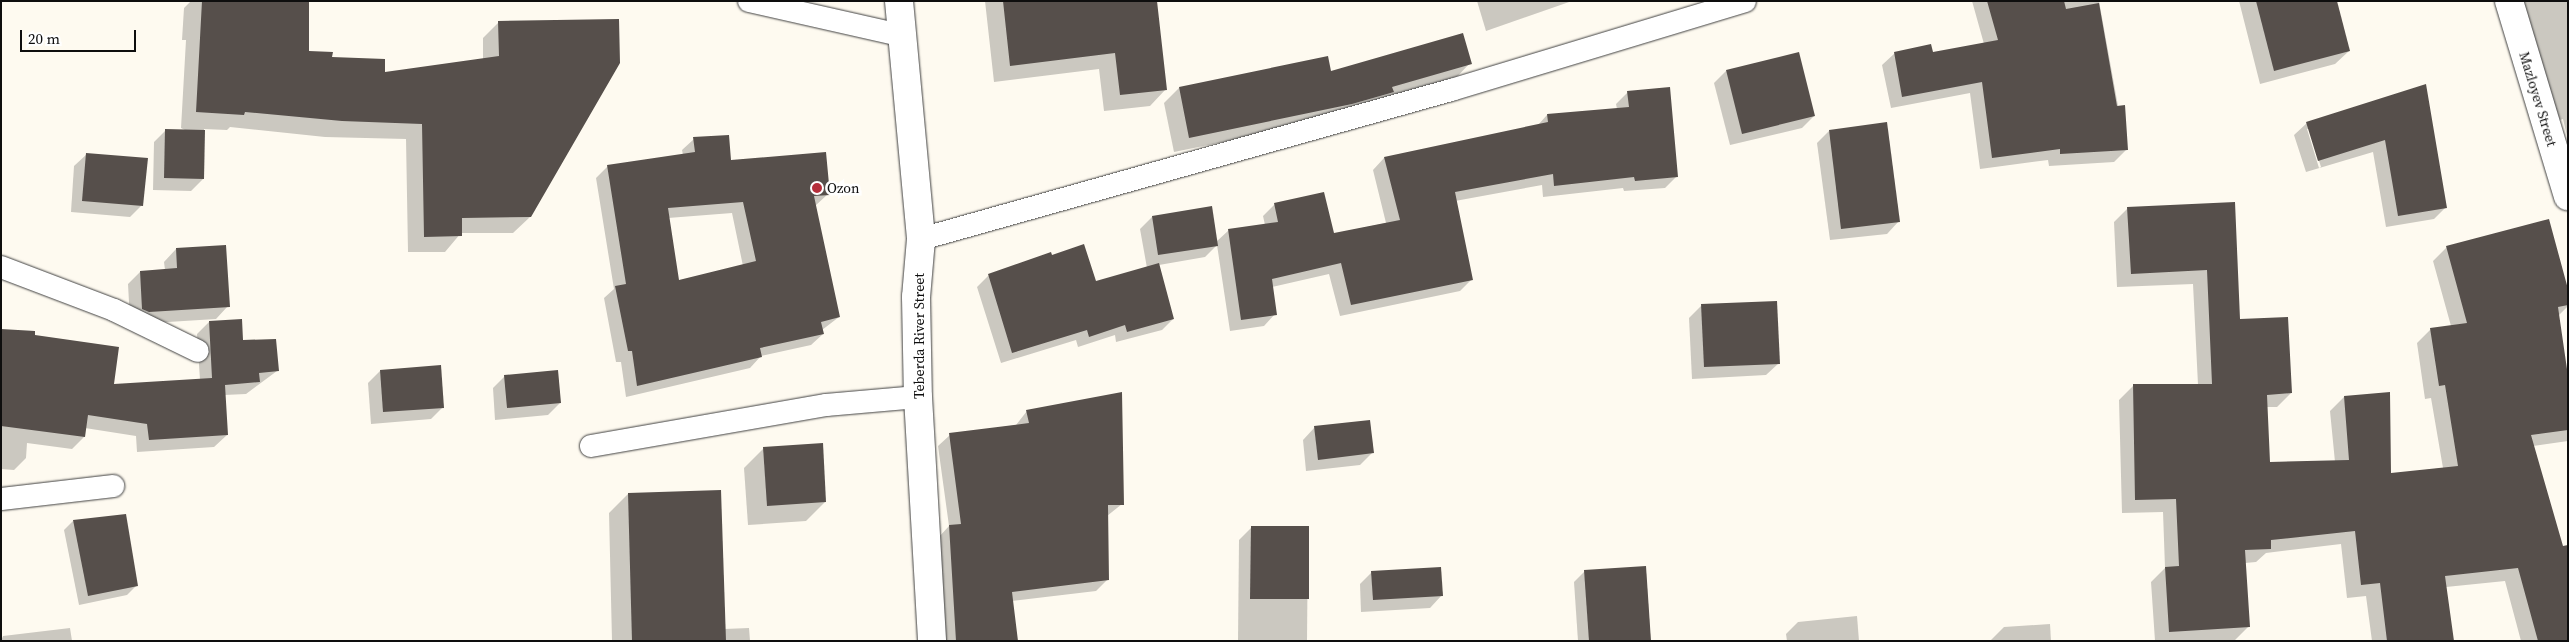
<!DOCTYPE html>
<style>
body{margin:0}
#map{position:relative;width:2569px;height:642px;overflow:hidden;background:#fefaf0;font-family:"Source Serif 4",serif}
div>[style]{position:absolute}
.shadow>*{inset:0;background:#0003}
.building>*{inset:0;background:#564f4b}
.roads{filter:drop-shadow(0 0 1px #414141) drop-shadow(0 0 1px #414141)}
.service>*{height:22px;margin:-11px;padding:0 11px;transform-origin:11px;border-radius:11px;background:#fff}
.minor>*{height:28px;margin:-14px;padding:0 14px;transform-origin:14px;border-radius:14px;background:#fff}
.dots>*{width:14px;height:14px;translate:-50% -50%;box-sizing:border-box;border:2px solid #fff;border-radius:50%}
span{translate:-50% -50%;white-space:nowrap;text-align:center;line-height:1.15;-webkit-text-stroke:5px #fff;paint-order:stroke}
.street-label{font-size:14px;color:#0e0e0e}
.poi-label{font-size:14px;color:#0e0e0e}
.left{translate:0 -50%;text-align:left}
.frame{position:absolute;inset:0;border:2px solid #0e0e0e;pointer-events:none}
.scale{position:absolute;left:20px;top:30px;width:116px;height:22px;box-sizing:border-box;border:2px solid #0e0e0e;border-top:0;padding-left:6px;font-size:15px;line-height:18px;white-space:nowrap;color:#0e0e0e;-webkit-text-stroke:4px #fff;paint-order:stroke}
</style>
<div id="map">
<div class="shadow">
<div style="clip-path:polygon(191px 1px,308px 1px,307px 52px,384px 73px,483px 59px,483px 38px,499px 22px,530px 217px,513px 233px,461px 233px,445px 252px,408px 252px,406px 139px,325px 137px,230px 127px,227px 130px,204px 129px,203px 179px,191px 191px,153px 190px,154px 142px,166px 130px,187px 131px,181px 128px,186px 40px,182px 40px,184px 8px)"></div>
<div style="clip-path:polygon(985px 1px,1155px 1px,1166px 89px,1150px 106px,1104px 111px,1099px 69px,994px 82px)"></div>
<div style="clip-path:polygon(1477px 1px,1572px 1px,1486px 31px)"></div>
<div style="clip-path:polygon(1972px 1px,2099px 1px,2126px 150px,2114px 162px,2049px 166px,2048px 160px,1980px 169px,1970px 93px,1891px 108px,1882px 65px,1895px 53px,1932px 54px,1984px 44px)"></div>
<div style="clip-path:polygon(2239px 1px,2341px 1px,2336px 2px,2349px 51px,2335px 64px,2260px 84px)"></div>
<div style="clip-path:polygon(2523px 1px,2568px 1px,2568px 140px,2563px 119px,2556px 121px)"></div>
<div style="clip-path:polygon(1470px 63px,1455px 79px,1336px 119px,1174px 152px,1164px 103px,1179px 88px,1330px 73px)"></div>
<div style="clip-path:polygon(1726px 71px,1814px 116px,1802px 128px,1730px 145px,1714px 83px)"></div>
<div style="clip-path:polygon(evenodd,2425px 86px,2446px 207px,2434px 219px,2386px 227px,2373px 152px,2306px 172px,2294px 135px,2307px 123px,2425px 86px,2307px 129px,2309px 129px,2321px 167px,2319px 168px,2307px 129px)"></div>
<div style="clip-path:polygon(1628px 92px,1677px 176px,1665px 188px,1624px 191px,1623px 188px,1543px 197px,1542px 185px,1455px 201px,1472px 279px,1460px 291px,1340px 316px,1329px 274px,1272px 287px,1275px 314px,1264px 326px,1230px 331px,1217px 245px,1205px 257px,1159px 265px,1173px 319px,1162px 330px,1116px 342px,1115px 335px,1078px 347px,1076px 340px,1001px 363px,977px 287px,988px 276px,1050px 254px,1095px 282px,1147px 268px,1140px 229px,1152px 217px,1216px 242px,1229px 230px,1265px 225px,1263px 216px,1275px 204px,1333px 234px,1386px 223px,1373px 170px,1384px 158px,1538px 125px,1547px 115px,1617px 109px,1616px 104px)"></div>
<div style="clip-path:polygon(1829px 131px,1899px 221px,1887px 234px,1830px 240px,1817px 143px)"></div>
<div style="clip-path:polygon(evenodd,694px 139px,730px 161px,828px 194px,815px 206px,839px 317px,822px 330px,823px 334px,811px 345px,761px 356px,750px 368px,626px 397px,621px 362px,616px 362px,604px 298px,614px 289px,596px 178px,608px 166px,683px 155px,682px 150px,694px 139px,732px 213px,743px 266px,678px 281px,668px 218px,732px 213px)"></div>
<div style="clip-path:polygon(87px 154px,142px 205px,130px 217px,71px 212px,74px 166px)"></div>
<div style="clip-path:polygon(2233px 203px,2239px 320px,2291px 393px,2277px 407px,2266px 407px,2269px 464px,2335px 462px,2330px 411px,2344px 397px,2389px 393px,2390px 474px,2443px 468px,2431px 398px,2425px 399px,2417px 343px,2431px 329px,2451px 326px,2433px 261px,2447px 247px,2568px 294px,2568px 306px,2558px 316px,2568px 384px,2568px 441px,2533px 446px,2568px 641px,2521px 641px,2505px 581px,2446px 587px,2453px 641px,2372px 641px,2366px 596px,2347px 598px,2341px 544px,2266px 553px,2256px 562px,2245px 563px,2249px 626px,2235px 640px,2155px 641px,2151px 582px,2165px 568px,2163px 512px,2122px 513px,2119px 400px,2133px 386px,2198px 385px,2193px 284px,2117px 287px,2114px 222px,2128px 208px)"></div>
<div style="clip-path:polygon(176px 249px,228px 306px,216px 319px,136px 324px,130px 321px,128px 284px,140px 272px,165px 270px,164px 262px)"></div>
<div style="clip-path:polygon(1701px 306px,1779px 363px,1766px 375px,1692px 379px,1689px 318px)"></div>
<div style="clip-path:polygon(209px 322px,242px 342px,277px 371px,246px 394px,224px 395px,227px 435px,214px 447px,137px 452px,136px 436px,85px 428px,84px 437px,72px 449px,27px 443px,26px 458px,14px 470px,1px 469px,1px 330px,33px 336px,113px 386px,200px 380px,197px 334px)"></div>
<div style="clip-path:polygon(380px 371px,443px 407px,431px 419px,371px 424px,368px 383px)"></div>
<div style="clip-path:polygon(505px 376px,560px 403px,548px 415px,495px 420px,493px 388px)"></div>
<div style="clip-path:polygon(1027px 411px,1122px 504px,1107px 516px,1107px 580px,1096px 591px,1012px 601px,1017px 641px,944px 641px,938px 538px,949px 526px,938px 446px,950px 435px,1016px 425px)"></div>
<div style="clip-path:polygon(1315px 427px,1372px 453px,1360px 465px,1306px 471px,1303px 440px)"></div>
<div style="clip-path:polygon(764px 448px,825px 502px,806px 521px,748px 525px,744px 468px)"></div>
<div style="clip-path:polygon(628px 494px,724px 629px,749px 628px,750px 641px,607px 641px,612px 641px,609px 513px)"></div>
<div style="clip-path:polygon(73px 521px,137px 585px,127px 595px,79px 605px,64px 530px)"></div>
<div style="clip-path:polygon(1251px 528px,1308px 528px,1307px 641px,1238px 641px,1239px 540px)"></div>
<div style="clip-path:polygon(1585px 571px,1650px 641px,1578px 641px,1574px 582px)"></div>
<div style="clip-path:polygon(1372px 572px,1442px 595px,1430px 608px,1361px 612px,1360px 584px)"></div>
<div style="clip-path:polygon(1857px 616px,1859px 641px,1787px 641px,1786px 634px,1798px 622px)"></div>
<div style="clip-path:polygon(2050px 624px,2051px 641px,1990px 641px,2004px 627px)"></div>
<div style="clip-path:polygon(70px 628px,72px 641px,1px 641px,3px 636px)"></div>
</div>
<div class="building">
<div style="clip-path:polygon(202px 1px,309px 1px,309px 51px,333px 52px,332px 57px,385px 59px,385px 72px,499px 56px,498px 21px,619px 19px,620px 63px,531px 217px,462px 218px,462px 236px,424px 237px,422px 124px,342px 121px,245px 112px,244px 115px,196px 112px)"></div>
<div style="clip-path:polygon(1003px 1px,1157px 1px,1167px 90px,1120px 95px,1115px 53px,1010px 66px)"></div>
<div style="clip-path:polygon(1987px 1px,2064px 1px,2066px 9px,2099px 3px,2117px 106px,2125px 105px,2128px 150px,2060px 154px,2060px 149px,1992px 158px,1982px 82px,1902px 97px,1894px 52px,1931px 44px,1933px 52px,1998px 40px)"></div>
<div style="clip-path:polygon(2256px 1px,2337px 1px,2350px 51px,2274px 71px)"></div>
<div style="clip-path:polygon(1463px 33px,1472px 64px,1392px 87px,1394px 92px,1352px 104px,1189px 138px,1179px 87px,1328px 56px,1331px 71px)"></div>
<div style="clip-path:polygon(1799px 52px,1815px 116px,1742px 134px,1726px 70px)"></div>
<div style="clip-path:polygon(2426px 84px,2447px 208px,2398px 216px,2385px 140px,2318px 161px,2306px 122px)"></div>
<div style="clip-path:polygon(1670px 87px,1678px 177px,1635px 181px,1634px 177px,1554px 186px,1553px 174px,1455px 192px,1473px 280px,1351px 305px,1341px 263px,1272px 279px,1277px 315px,1241px 320px,1228px 229px,1278px 222px,1274px 203px,1324px 192px,1334px 233px,1400px 220px,1384px 157px,1548px 122px,1547px 114px,1629px 107px,1627px 91px)"></div>
<div style="clip-path:polygon(1887px 122px,1900px 222px,1841px 229px,1829px 130px)"></div>
<div style="clip-path:polygon(165px 129px,205px 130px,204px 179px,164px 178px)"></div>
<div style="clip-path:polygon(evenodd,729px 135px,731px 160px,826px 152px,830px 195px,814px 196px,840px 317px,821px 322px,824px 334px,760px 348px,762px 357px,637px 386px,632px 351px,628px 351px,615px 286px,626px 284px,607px 165px,695px 152px,693px 137px,729px 135px,743px 202px,756px 261px,679px 280px,668px 208px,743px 202px)"></div>
<div style="clip-path:polygon(86px 153px,148px 158px,143px 206px,82px 201px)"></div>
<div style="clip-path:polygon(2235px 202px,2240px 319px,2288px 317px,2292px 393px,2267px 395px,2270px 462px,2349px 460px,2344px 396px,2390px 392px,2391px 473px,2458px 466px,2445px 385px,2439px 386px,2430px 328px,2467px 323px,2446px 246px,2549px 219px,2568px 289px,2568px 305px,2558px 307px,2568px 376px,2568px 430px,2531px 435px,2563px 546px,2568px 545px,2568px 641px,2538px 641px,2518px 568px,2445px 576px,2454px 641px,2387px 641px,2380px 583px,2361px 585px,2355px 531px,2271px 540px,2271px 549px,2245px 550px,2250px 627px,2169px 632px,2165px 567px,2179px 566px,2176px 499px,2135px 500px,2133px 384px,2212px 384px,2207px 270px,2131px 274px,2127px 207px)"></div>
<div style="clip-path:polygon(1212px 206px,1218px 246px,1158px 255px,1152px 216px)"></div>
<div style="clip-path:polygon(1084px 244px,1096px 281px,1159px 263px,1174px 319px,1127px 332px,1125px 325px,1089px 337px,1087px 330px,1012px 353px,988px 274px,1051px 252px,1052px 255px)"></div>
<div style="clip-path:polygon(226px 245px,230px 307px,149px 312px,142px 309px,140px 271px,177px 268px,176px 248px)"></div>
<div style="clip-path:polygon(1777px 301px,1780px 364px,1704px 367px,1701px 304px)"></div>
<div style="clip-path:polygon(242px 319px,243px 340px,276px 339px,279px 371px,259px 373px,260px 382px,225px 385px,228px 435px,149px 440px,147px 424px,88px 415px,85px 437px,1px 426px,1px 329px,35px 331px,35px 335px,119px 347px,114px 384px,212px 378px,209px 321px)"></div>
<div style="clip-path:polygon(441px 365px,444px 408px,383px 412px,380px 370px)"></div>
<div style="clip-path:polygon(558px 370px,561px 403px,507px 408px,504px 375px)"></div>
<div style="clip-path:polygon(1122px 392px,1124px 505px,1108px 505px,1109px 580px,1012px 592px,1018px 641px,956px 641px,949px 525px,961px 524px,949px 433px,1029px 423px,1026px 410px)"></div>
<div style="clip-path:polygon(1370px 420px,1374px 453px,1318px 460px,1314px 426px)"></div>
<div style="clip-path:polygon(823px 443px,826px 502px,767px 506px,763px 447px)"></div>
<div style="clip-path:polygon(721px 490px,726px 641px,632px 641px,628px 493px)"></div>
<div style="clip-path:polygon(126px 514px,138px 586px,88px 596px,73px 520px)"></div>
<div style="clip-path:polygon(1251px 526px,1309px 526px,1309px 599px,1250px 599px)"></div>
<div style="clip-path:polygon(1646px 566px,1651px 641px,1589px 641px,1584px 570px)"></div>
<div style="clip-path:polygon(1441px 567px,1443px 596px,1373px 600px,1371px 571px)"></div>
</div>
<div class="roads">
<div class="service">
<div style="left:749px;top:1px;width:155px;rotate:12.7deg"></div>
<div style="left:921px;top:239px;width:551px;rotate:-15.7deg"></div>
<div style="left:1451px;top:90px;width:307px;rotate:-16.8deg"></div>
<div style="left:1px;top:267px;width:121px;rotate:20.8deg"></div>
<div style="left:114px;top:310px;width:93px;rotate:26deg"></div>
<div style="left:591px;top:446px;width:239px;rotate:-9.9deg"></div>
<div style="left:826px;top:405px;width:92px;rotate:-5deg"></div>
<div style="left:1px;top:499px;width:113px;rotate:-6.6deg"></div>
</div>
<div class="minor">
<div style="left:899px;top:1px;width:239px;rotate:84.7deg"></div>
<div style="left:921px;top:239px;width:58px;rotate:94.9deg"></div>
<div style="left:916px;top:297px;width:100px;rotate:88.9deg"></div>
<div style="left:918px;top:397px;width:244px;rotate:86.7deg"></div>
<div style="left:2509px;top:1px;width:204px;rotate:73.2deg"></div>
</div>
</div>
<div class="dots">
<div style="left:817px;top:188px;background:#b52f3b"></div>
</div>
<div class="street-label">
<span style="left:2538px;top:99px;rotate:73deg">Mazloyev Street</span>
<span style="left:919px;top:336px;rotate:-90deg">Teberda River Street</span>
</div>
<div class="poi-label">
<span class="left" style="left:827px;top:188px">Ozon</span>
</div>
<div class="frame"></div>
<div class="scale">20 m</div>
</div>
